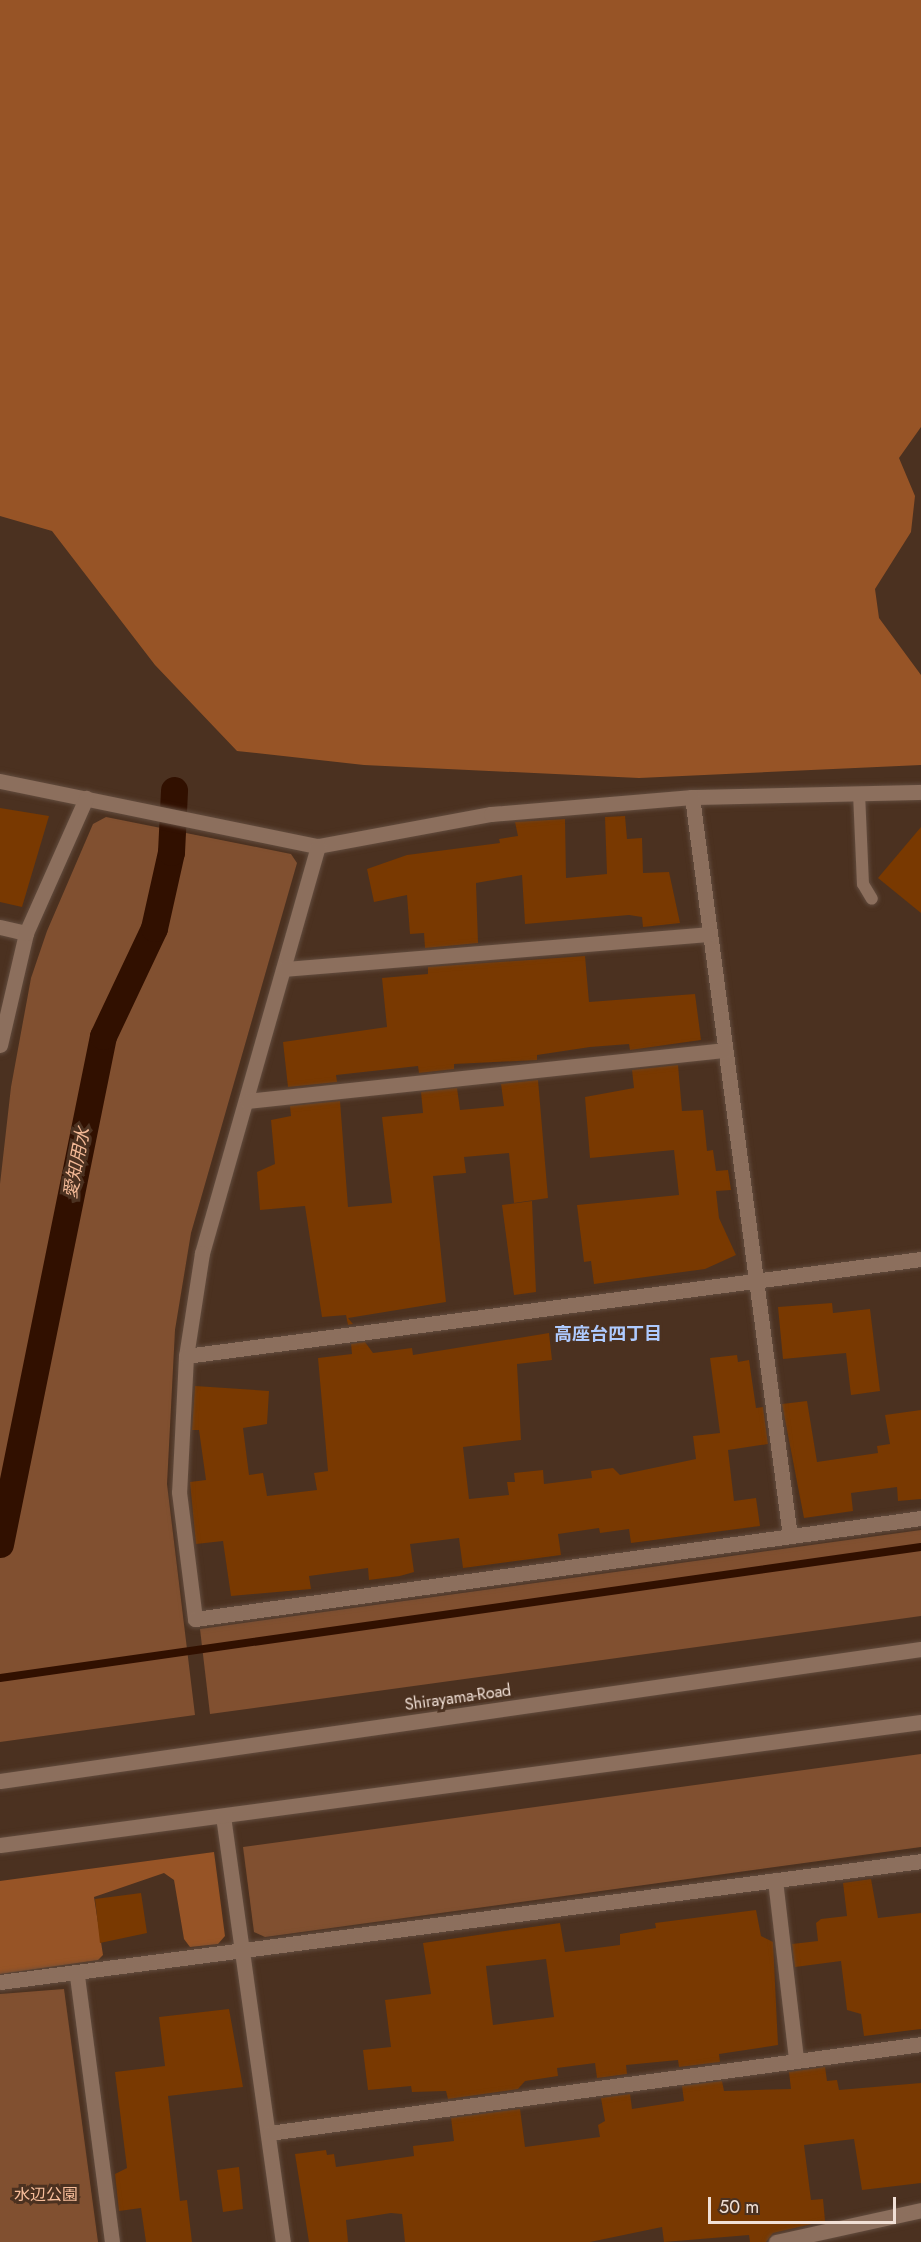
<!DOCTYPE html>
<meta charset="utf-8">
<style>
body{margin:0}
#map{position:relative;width:921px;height:2242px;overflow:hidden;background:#4b3120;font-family:Jost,"Noto Sans JP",sans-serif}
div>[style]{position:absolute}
.green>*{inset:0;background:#815030}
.forest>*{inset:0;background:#975426}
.stream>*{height:8px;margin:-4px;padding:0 4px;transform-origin:4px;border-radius:4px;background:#311000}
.canal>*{height:27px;margin:-13.5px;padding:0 13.5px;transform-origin:13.5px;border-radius:13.5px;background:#311000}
.building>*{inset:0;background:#793901}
.roads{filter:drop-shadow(0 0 2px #624c3e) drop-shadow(0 0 2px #624c3e)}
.service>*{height:12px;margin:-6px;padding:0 6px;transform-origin:6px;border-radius:6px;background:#8c6f5d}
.minor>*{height:15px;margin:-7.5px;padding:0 7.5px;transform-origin:7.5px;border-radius:7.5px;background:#8c6f5d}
.tertiary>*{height:15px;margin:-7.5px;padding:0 7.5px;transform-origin:7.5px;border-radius:7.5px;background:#8c6f5d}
span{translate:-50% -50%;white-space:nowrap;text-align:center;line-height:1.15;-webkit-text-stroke:6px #4b3120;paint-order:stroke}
.street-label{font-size:16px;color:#f1e0d6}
.park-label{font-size:16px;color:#f8be9b}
.water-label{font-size:18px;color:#f2b895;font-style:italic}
.neighbourhood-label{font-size:18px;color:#aecafe;font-weight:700}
.scale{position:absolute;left:708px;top:2197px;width:188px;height:27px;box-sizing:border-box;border:3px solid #f1e0d6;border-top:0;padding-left:8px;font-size:18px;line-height:21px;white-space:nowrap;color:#f1e0d6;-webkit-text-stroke:4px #4b3120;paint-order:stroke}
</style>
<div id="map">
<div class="green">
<div style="clip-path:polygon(106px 817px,291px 854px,297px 863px,191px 1233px,175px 1330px,167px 1484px,195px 1715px,0 1742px,0 1184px,11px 1087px,31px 978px,47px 931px,93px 824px)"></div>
<div style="clip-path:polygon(921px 1530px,921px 1616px,210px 1714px,200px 1629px)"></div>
<div style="clip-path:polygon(921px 1754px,921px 1847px,265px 1937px,254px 1932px,243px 1847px)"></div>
<div style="clip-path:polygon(64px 1989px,98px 2242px,0 2242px,0 1994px)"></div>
</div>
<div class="forest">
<div style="clip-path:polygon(0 0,921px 0,921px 427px,899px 458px,915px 496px,911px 532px,875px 589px,879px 618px,921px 675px,921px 765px,639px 778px,364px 765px,237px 751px,155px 665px,52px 531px,0 516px)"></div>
<div style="clip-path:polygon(214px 1852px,225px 1936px,218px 1944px,190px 1947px,184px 1939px,174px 1880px,164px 1873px,94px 1897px,103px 1955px,98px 1960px,0 1974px,0 1881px)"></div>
</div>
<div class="stream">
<div style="left:0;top:1678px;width:930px;rotate:-8.1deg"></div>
</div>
<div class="canal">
<div style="left:0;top:1544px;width:518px;rotate:-78.54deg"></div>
<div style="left:103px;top:1036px;width:119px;rotate:-64.7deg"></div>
<div style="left:154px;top:928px;width:78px;rotate:-77.4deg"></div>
<div style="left:171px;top:852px;width:62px;rotate:-87.2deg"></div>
</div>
<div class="building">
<div style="clip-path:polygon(0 808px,49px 816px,22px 907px,0 902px)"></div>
<div style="clip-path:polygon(625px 816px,627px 839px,642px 838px,643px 873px,669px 872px,680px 923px,643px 927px,642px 917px,629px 915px,525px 924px,522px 875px,476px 883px,478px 943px,425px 948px,424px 933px,410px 934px,407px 895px,374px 902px,367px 869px,407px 855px,500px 843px,499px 839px,518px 836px,515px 822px,565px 819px,566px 878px,607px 874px,605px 817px)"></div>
<div style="clip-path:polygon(921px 827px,921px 913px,878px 878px)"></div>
<div style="clip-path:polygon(585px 956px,589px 1002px,695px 994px,701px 1040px,630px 1050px,629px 1044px,590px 1047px,537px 1055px,537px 1060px,454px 1064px,454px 1069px,419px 1073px,418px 1066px,336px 1075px,337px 1082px,288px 1087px,283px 1042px,387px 1027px,382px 978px,428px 974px,428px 967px)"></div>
<div style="clip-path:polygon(678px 1065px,682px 1111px,703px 1110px,707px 1151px,713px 1150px,716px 1171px,728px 1170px,731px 1190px,716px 1191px,719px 1218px,736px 1255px,705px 1269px,594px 1284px,591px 1261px,584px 1262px,577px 1205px,679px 1195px,674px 1150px,590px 1158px,585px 1097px,634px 1088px,632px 1070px)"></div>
<div style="clip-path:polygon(538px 1080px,548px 1198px,514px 1203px,509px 1153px,464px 1157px,466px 1173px,433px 1176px,446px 1302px,348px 1318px,353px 1324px,348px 1325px,346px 1315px,322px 1317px,305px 1206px,260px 1210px,257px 1172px,275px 1164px,271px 1120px,291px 1116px,290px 1106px,340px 1101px,348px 1207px,392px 1203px,382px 1117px,423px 1113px,421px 1092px,457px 1088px,460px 1110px,504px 1106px,501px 1084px)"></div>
<div style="clip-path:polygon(532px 1201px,536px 1292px,514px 1295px,502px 1205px)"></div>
<div style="clip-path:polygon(832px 1303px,833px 1313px,870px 1309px,880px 1391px,851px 1395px,846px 1353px,783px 1359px,778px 1307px)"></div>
<div style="clip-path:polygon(549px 1333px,552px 1360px,517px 1364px,521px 1440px,463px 1447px,469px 1499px,509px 1495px,507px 1482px,515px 1482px,514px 1473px,543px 1470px,544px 1484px,592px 1478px,591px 1471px,613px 1468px,620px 1475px,696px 1459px,693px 1436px,720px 1433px,710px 1358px,737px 1355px,738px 1362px,749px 1360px,756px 1408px,763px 1407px,768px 1444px,728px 1450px,734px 1501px,756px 1498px,760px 1526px,631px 1543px,629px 1529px,600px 1533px,599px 1528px,558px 1534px,561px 1555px,463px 1568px,459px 1538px,410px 1544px,414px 1572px,400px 1576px,369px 1580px,368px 1568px,309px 1576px,311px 1589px,231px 1596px,223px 1541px,196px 1544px,190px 1482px,206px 1480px,199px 1430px,192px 1430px,195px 1386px,269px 1391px,267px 1424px,243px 1428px,249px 1475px,263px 1473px,267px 1496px,317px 1490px,314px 1473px,328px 1471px,318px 1358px,352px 1354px,351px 1344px,365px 1342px,373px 1353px,412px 1348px,413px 1355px)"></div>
<div style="clip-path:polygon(807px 1401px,817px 1462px,878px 1453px,877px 1446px,890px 1444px,885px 1415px,921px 1410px,921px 1499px,898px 1501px,897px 1487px,851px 1493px,853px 1511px,804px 1518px,782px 1404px)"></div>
<div style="clip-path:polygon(871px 1879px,878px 1918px,921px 1913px,921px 2029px,864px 2036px,861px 2014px,847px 2010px,841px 1961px,795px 1967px,792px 1944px,818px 1941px,816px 1923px,821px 1919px,847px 1916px,843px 1883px)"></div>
<div style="clip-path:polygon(141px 1893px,147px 1933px,100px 1943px,95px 1899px)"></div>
<div style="clip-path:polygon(evenodd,756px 1910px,761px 1936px,773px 1942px,778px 2045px,719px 2054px,720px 2062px,679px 2067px,678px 2060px,626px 2065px,627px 2074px,597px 2078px,595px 2063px,557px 2068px,558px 2076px,525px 2081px,518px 2089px,448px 2099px,446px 2091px,412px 2092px,411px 2086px,368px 2090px,363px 2050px,391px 2047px,385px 2000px,431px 1994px,423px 1943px,560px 1923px,565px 1952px,620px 1945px,620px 1934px,656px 1928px,655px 1923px,756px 1910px,546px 1959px,554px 2017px,493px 2025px,486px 1966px,546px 1959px)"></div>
<div style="clip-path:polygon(229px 2009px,243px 2087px,168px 2096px,180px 2201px,187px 2200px,192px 2242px,146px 2242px,141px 2208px,119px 2211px,115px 2174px,127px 2168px,115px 2072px,165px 2066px,159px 2017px)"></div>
<div style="clip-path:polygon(825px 2067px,827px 2081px,837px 2080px,839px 2090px,921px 2083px,921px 2183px,862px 2190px,854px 2139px,804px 2145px,811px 2200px,823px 2199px,825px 2221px,773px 2233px,766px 2242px,750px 2242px,749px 2235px,664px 2242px,662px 2227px,590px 2242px,405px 2242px,402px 2214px,391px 2213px,346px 2220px,348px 2242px,309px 2242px,295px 2154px,326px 2150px,327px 2155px,334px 2154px,336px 2167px,414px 2156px,413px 2146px,454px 2141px,451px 2118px,520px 2109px,525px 2147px,600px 2137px,598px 2125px,605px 2121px,601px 2098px,630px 2094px,632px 2109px,684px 2101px,682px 2086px,722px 2081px,724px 2091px,791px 2089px,789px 2072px)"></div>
<div style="clip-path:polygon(239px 2167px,243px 2209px,223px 2212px,217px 2170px)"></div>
</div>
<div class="roads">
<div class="service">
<div style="left:859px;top:793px;width:91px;rotate:87.5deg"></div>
<div style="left:863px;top:884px;width:17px;rotate:59deg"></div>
</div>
<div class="minor">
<div style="left:0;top:781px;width:325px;rotate:11.6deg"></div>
<div style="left:318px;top:846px;width:176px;rotate:-10.5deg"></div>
<div style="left:491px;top:814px;width:202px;rotate:-4.8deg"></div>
<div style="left:692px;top:797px;width:229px;rotate:-1.3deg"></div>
<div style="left:692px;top:797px;width:745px;rotate:82.45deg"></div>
<div style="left:318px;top:846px;width:423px;rotate:105.9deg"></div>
<div style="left:202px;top:1253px;width:104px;rotate:98.8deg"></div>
<div style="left:186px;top:1356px;width:136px;rotate:92.9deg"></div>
<div style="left:179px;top:1492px;width:128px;rotate:82.8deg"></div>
<div style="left:195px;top:1619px;width:733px;rotate:-7.92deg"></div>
<div style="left:0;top:927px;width:27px;rotate:13deg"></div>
<div style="left:284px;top:969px;width:427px;rotate:-4.7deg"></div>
<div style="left:0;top:1045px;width:115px;rotate:-76.9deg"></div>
<div style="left:26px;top:933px;width:148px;rotate:-66deg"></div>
<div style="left:247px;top:1101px;width:481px;rotate:-6.1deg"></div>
<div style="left:186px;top:1356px;width:741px;rotate:-7.52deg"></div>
<div style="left:223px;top:1816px;width:430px;rotate:82deg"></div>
<div style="left:775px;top:1880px;width:179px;rotate:83.3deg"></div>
<div style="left:77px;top:1976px;width:268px;rotate:82.5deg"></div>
<div style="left:0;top:1982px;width:929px;rotate:-7.48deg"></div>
<div style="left:269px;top:2133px;width:658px;rotate:-7.77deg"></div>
<div style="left:776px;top:2242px;width:148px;rotate:-12.4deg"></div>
</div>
<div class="tertiary">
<div style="left:0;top:1781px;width:930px;rotate:-8.16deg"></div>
<div style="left:0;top:1845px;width:929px;rotate:-7.61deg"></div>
</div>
</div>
<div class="street-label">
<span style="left:458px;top:1698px;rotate:-8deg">Shirayama-Road</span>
</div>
<div class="park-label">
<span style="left:46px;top:2195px">水辺公園</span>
</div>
<div class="water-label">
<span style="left:77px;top:1163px;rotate:-79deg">愛知用水</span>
</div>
<div class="neighbourhood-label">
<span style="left:608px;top:1334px">高座台四丁目</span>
</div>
<div class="scale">50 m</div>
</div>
